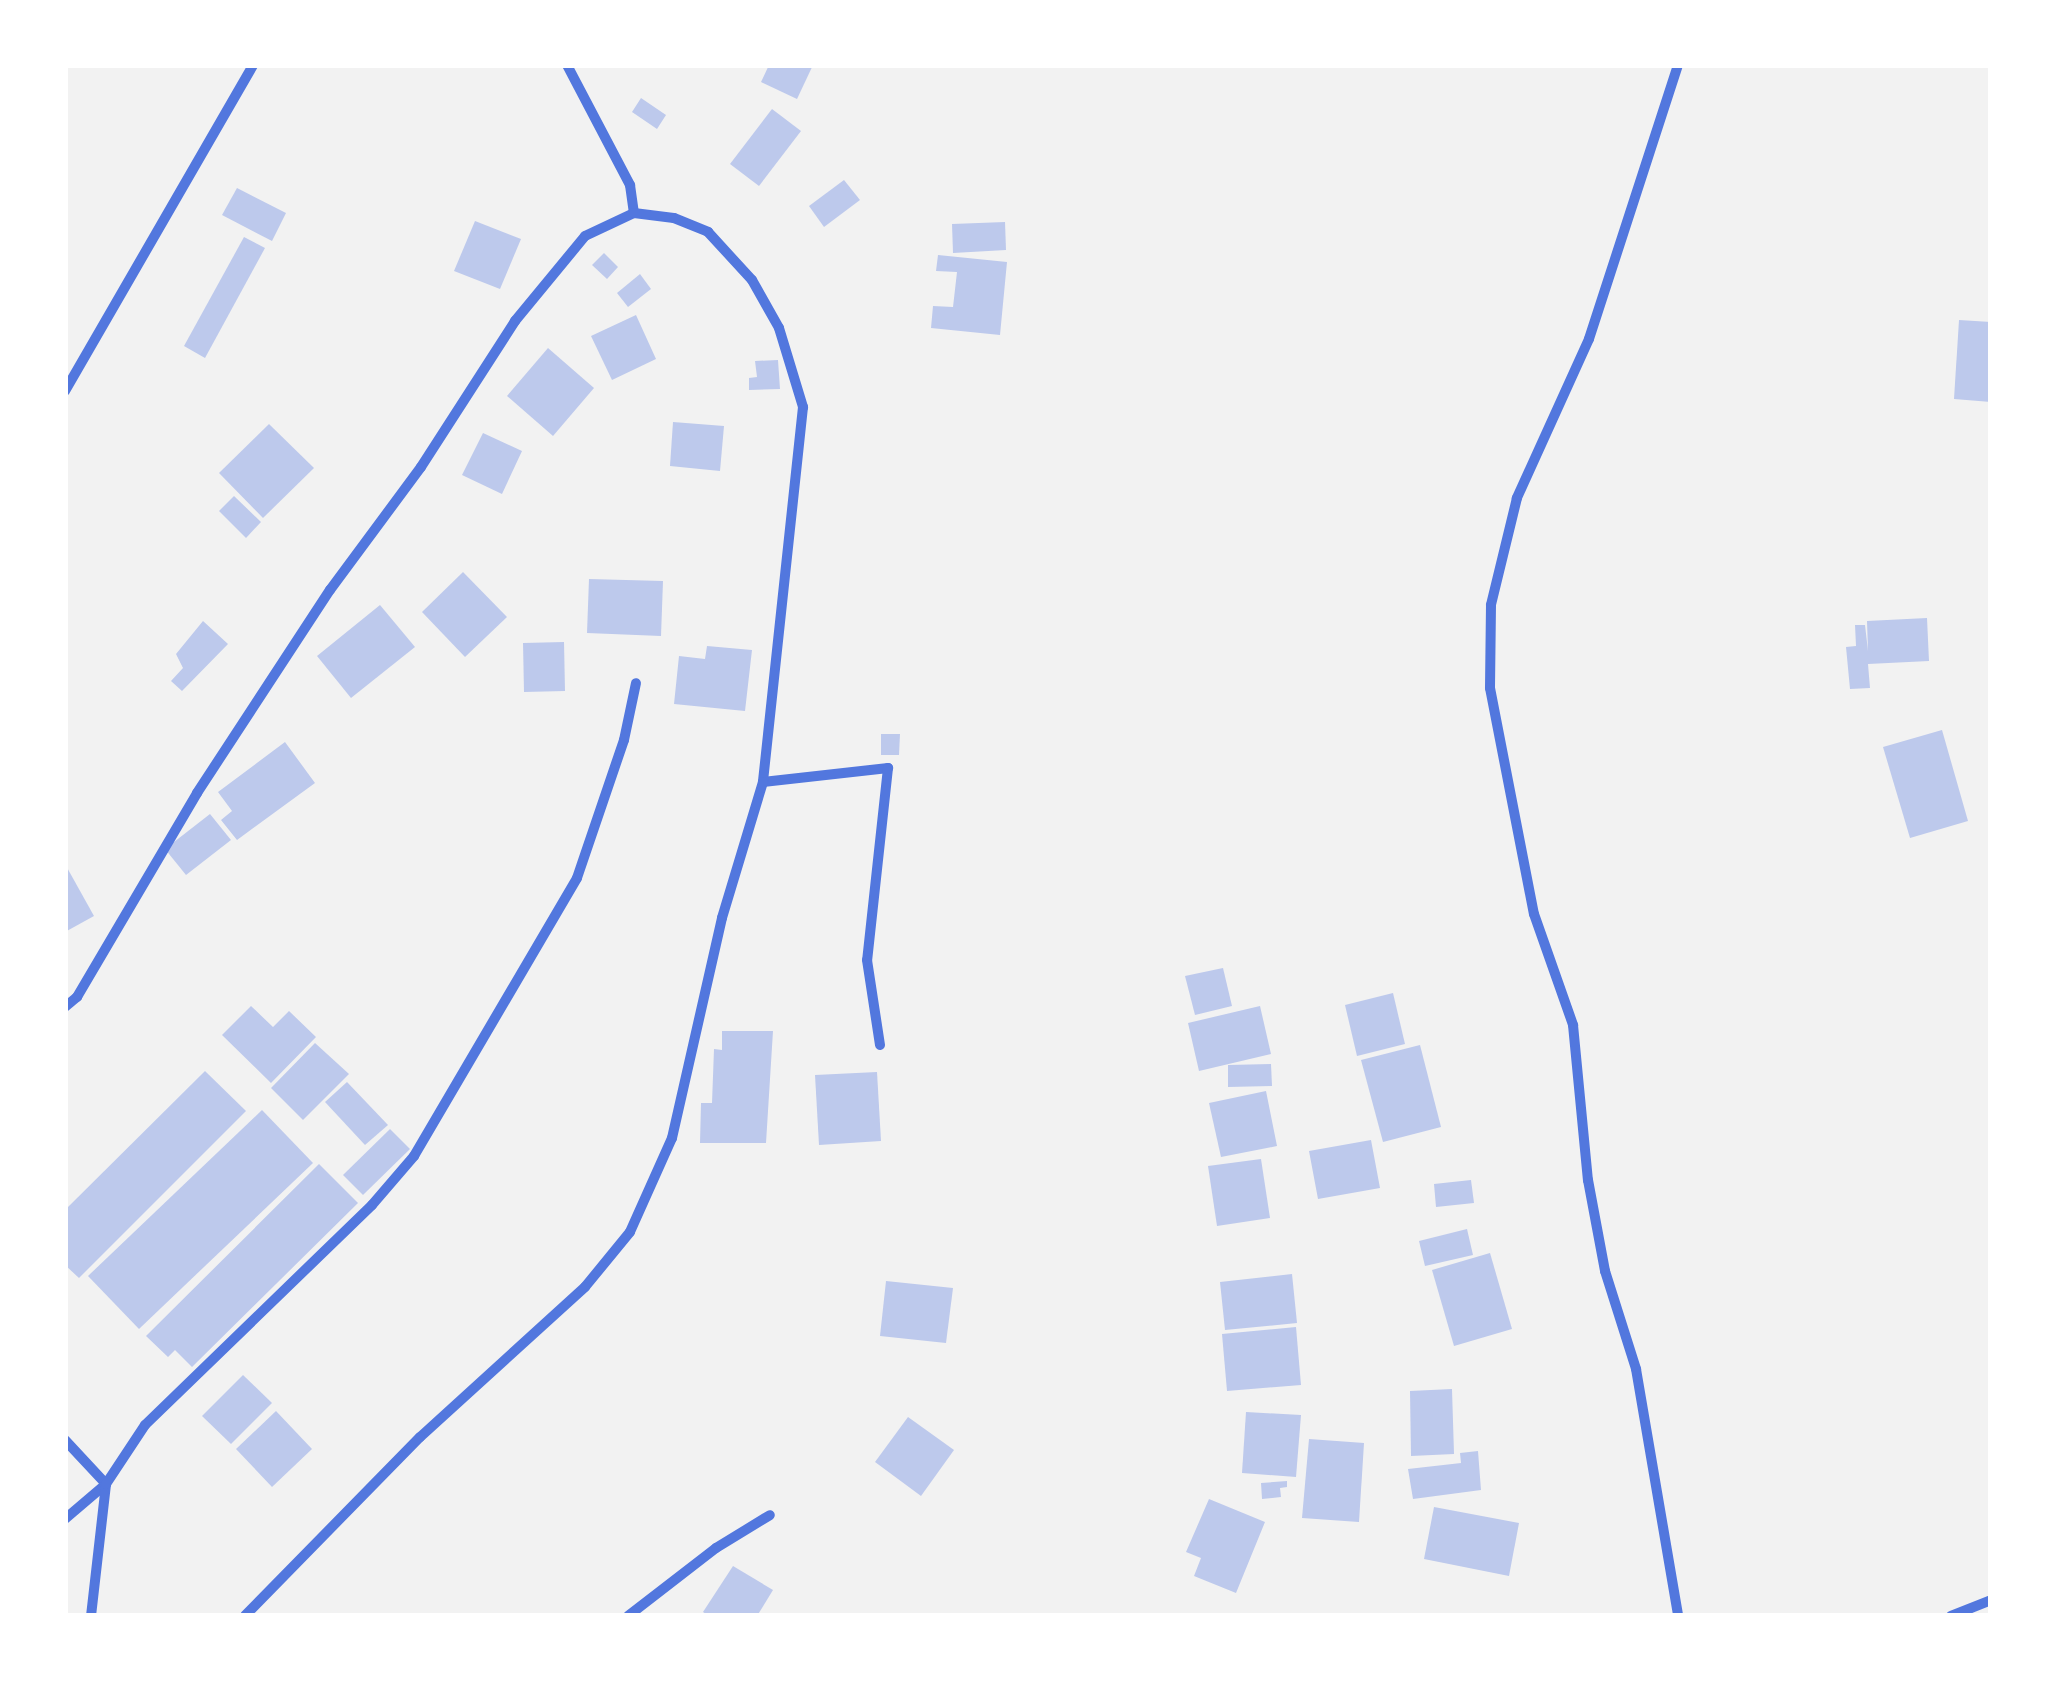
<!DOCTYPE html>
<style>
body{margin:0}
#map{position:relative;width:2056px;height:1681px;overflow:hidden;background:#f2f2f2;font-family:"Noto Sans",sans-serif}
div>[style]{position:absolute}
.building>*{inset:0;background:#bdc9ec}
.minor>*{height:10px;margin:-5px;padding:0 5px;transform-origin:5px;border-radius:5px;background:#5277de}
span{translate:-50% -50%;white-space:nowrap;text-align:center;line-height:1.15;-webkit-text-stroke:10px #fff;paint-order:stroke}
.frame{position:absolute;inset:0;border:68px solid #fff;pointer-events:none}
</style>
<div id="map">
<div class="building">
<div style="clip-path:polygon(769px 65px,813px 65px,797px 99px,761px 82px)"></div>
<div style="clip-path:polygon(641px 98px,666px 115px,657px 129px,632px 112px)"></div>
<div style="clip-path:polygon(772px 109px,801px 131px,759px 186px,730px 164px)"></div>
<div style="clip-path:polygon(844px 180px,860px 200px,824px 227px,809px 206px)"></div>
<div style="clip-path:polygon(237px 188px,286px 213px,272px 241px,222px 215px)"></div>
<div style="clip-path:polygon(475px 221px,521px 239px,500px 289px,454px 271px)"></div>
<div style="clip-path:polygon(1005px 222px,1006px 250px,953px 253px,952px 224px)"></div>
<div style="clip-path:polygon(244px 237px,265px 248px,205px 358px,184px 346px)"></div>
<div style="clip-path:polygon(604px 253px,618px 267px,607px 279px,592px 265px)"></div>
<div style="clip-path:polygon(938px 255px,1007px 262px,1000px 335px,931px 328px,933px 306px,953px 307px,957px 272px,936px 271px)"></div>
<div style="clip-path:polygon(640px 274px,651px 289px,628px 307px,617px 293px)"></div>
<div style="clip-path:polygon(636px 315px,656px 359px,612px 380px,591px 336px)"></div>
<div style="clip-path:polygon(1959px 320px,1991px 322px,1991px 402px,1954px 399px)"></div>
<div style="clip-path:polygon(548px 348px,594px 388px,553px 436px,507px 396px)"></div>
<div style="clip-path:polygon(778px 360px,780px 389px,749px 390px,749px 378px,757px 377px,755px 361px)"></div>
<div style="clip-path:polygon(673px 422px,724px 426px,720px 471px,670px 466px)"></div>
<div style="clip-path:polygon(269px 424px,314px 468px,263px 518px,219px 473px)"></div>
<div style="clip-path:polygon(483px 433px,522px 451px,502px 494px,462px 475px)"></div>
<div style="clip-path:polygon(234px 496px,261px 522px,246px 538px,219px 511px)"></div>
<div style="clip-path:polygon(463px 572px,507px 617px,465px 657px,422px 612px)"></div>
<div style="clip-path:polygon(589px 579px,663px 581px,661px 636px,587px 633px)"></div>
<div style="clip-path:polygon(380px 605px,415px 647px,351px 698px,317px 656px)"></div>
<div style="clip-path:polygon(1927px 618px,1929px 661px,1868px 664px,1870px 688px,1850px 689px,1846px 647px,1856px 646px,1855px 625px,1865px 625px,1868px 651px,1867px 621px)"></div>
<div style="clip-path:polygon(203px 621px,228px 644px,182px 691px,171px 681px,183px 668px,176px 654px)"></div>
<div style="clip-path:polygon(564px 642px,565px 691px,524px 692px,523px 643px)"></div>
<div style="clip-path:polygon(707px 646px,752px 650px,745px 711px,674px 704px,679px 656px,705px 659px)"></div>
<div style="clip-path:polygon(1942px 730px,1968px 821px,1910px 838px,1883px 747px)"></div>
<div style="clip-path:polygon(881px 734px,900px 734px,899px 755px,881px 755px)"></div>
<div style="clip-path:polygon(285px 742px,315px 783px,237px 840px,221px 820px,232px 811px,218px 792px)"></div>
<div style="clip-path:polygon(210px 814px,231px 840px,186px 875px,165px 849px)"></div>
<div style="clip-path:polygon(65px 864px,94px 916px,65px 932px)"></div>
<div style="clip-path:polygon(1223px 968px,1232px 1006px,1195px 1015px,1185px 976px)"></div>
<div style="clip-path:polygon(1393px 993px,1405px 1044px,1357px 1056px,1345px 1005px)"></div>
<div style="clip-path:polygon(251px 1006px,273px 1027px,289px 1011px,316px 1037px,271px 1083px,222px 1035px)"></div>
<div style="clip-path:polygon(1260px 1006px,1271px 1054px,1199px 1071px,1188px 1023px)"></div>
<div style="clip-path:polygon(722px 1031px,773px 1031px,766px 1143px,700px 1143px,701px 1103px,712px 1103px,714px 1049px,722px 1050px)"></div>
<div style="clip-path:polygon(315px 1043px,349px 1074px,303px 1120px,271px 1088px)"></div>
<div style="clip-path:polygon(1420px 1045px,1441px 1127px,1383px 1142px,1361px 1060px)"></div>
<div style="clip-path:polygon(1271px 1064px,1272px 1086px,1228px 1087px,1228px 1065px)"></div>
<div style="clip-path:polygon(205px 1071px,246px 1111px,79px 1278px,65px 1265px,65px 1210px)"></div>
<div style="clip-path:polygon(877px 1072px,881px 1141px,819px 1145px,815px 1075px)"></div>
<div style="clip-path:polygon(347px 1082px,388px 1125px,365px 1145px,325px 1102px)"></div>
<div style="clip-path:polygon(1266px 1091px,1277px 1146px,1221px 1157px,1209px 1103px)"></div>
<div style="clip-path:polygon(262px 1110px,313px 1163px,139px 1329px,88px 1276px)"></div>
<div style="clip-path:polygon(390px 1129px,410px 1149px,363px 1195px,343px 1175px)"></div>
<div style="clip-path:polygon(1371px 1140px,1380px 1188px,1318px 1199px,1309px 1151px)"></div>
<div style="clip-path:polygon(1261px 1159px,1270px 1218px,1217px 1226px,1208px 1166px)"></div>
<div style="clip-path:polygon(319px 1164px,358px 1203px,192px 1367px,175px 1350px,168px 1357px,146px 1336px)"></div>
<div style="clip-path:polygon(1471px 1180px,1474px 1203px,1436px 1207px,1434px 1184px)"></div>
<div style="clip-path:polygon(1467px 1229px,1473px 1255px,1425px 1266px,1419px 1241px)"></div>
<div style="clip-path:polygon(1490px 1253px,1512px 1329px,1454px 1346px,1432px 1270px)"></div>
<div style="clip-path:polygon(1292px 1274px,1297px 1323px,1225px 1330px,1220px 1282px)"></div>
<div style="clip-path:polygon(886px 1281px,953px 1288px,946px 1343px,880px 1336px)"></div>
<div style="clip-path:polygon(1296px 1327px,1301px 1385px,1227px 1391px,1222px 1334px)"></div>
<div style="clip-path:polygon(243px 1375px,272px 1403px,231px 1444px,202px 1416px)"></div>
<div style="clip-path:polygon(1452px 1389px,1454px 1454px,1411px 1456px,1410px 1391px)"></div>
<div style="clip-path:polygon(276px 1411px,312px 1449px,272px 1487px,236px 1449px)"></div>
<div style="clip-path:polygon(1246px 1412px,1301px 1415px,1296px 1477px,1242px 1473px)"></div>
<div style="clip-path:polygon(908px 1417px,954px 1450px,921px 1496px,875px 1462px)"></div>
<div style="clip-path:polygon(1309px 1439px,1364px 1443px,1359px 1522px,1302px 1518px)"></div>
<div style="clip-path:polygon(1478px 1451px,1481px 1490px,1413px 1499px,1408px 1469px,1461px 1463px,1460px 1453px)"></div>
<div style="clip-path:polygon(1287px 1481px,1287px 1487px,1280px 1488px,1281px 1497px,1262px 1499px,1261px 1483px)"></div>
<div style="clip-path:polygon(1209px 1499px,1265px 1522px,1236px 1593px,1194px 1576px,1201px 1558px,1186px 1552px)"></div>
<div style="clip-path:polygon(1434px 1507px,1519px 1523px,1509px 1576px,1424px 1559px)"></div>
<div style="clip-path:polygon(733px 1566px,773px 1590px,757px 1616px,709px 1616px,703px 1612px)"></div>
</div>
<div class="minor">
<div style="left:567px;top:65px;width:136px;rotate:62.3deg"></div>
<div style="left:630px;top:185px;width:28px;rotate:82deg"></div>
<div style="left:1678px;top:65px;width:288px;rotate:108deg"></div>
<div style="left:1589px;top:339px;width:175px;rotate:114.4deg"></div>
<div style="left:1517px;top:498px;width:110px;rotate:103.7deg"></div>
<div style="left:1491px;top:605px;width:83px;rotate:90.7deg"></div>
<div style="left:1490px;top:688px;width:230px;rotate:79deg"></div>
<div style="left:1534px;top:914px;width:118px;rotate:70.6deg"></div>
<div style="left:1573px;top:1025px;width:156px;rotate:84.5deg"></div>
<div style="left:1588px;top:1180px;width:93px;rotate:79.4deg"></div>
<div style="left:1605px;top:1271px;width:103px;rotate:72.4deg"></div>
<div style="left:1636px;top:1369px;width:251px;rotate:80.3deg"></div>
<div style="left:65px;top:391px;width:376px;rotate:-60deg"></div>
<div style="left:763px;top:782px;width:126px;rotate:-6.4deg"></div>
<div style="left:888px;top:768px;width:193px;rotate:96.2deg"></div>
<div style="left:867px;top:960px;width:86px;rotate:81.3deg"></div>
<div style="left:65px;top:1007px;width:16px;rotate:-40deg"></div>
<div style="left:77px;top:997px;width:237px;rotate:-59.5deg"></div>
<div style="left:197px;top:793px;width:243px;rotate:-56.8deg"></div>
<div style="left:330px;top:590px;width:153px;rotate:-53.5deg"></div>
<div style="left:421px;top:467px;width:174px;rotate:-57.2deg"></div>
<div style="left:515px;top:321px;width:110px;rotate:-50.5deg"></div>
<div style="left:585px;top:236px;width:54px;rotate:-25.1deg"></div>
<div style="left:634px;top:213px;width:40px;rotate:7.1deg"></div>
<div style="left:674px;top:218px;width:37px;rotate:22deg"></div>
<div style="left:708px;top:232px;width:65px;rotate:47.5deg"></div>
<div style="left:752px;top:280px;width:55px;rotate:60.6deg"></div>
<div style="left:779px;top:328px;width:83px;rotate:73.1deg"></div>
<div style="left:803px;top:407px;width:377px;rotate:96.1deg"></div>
<div style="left:763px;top:782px;width:142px;rotate:106.8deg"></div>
<div style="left:722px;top:918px;width:226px;rotate:102.8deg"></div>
<div style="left:672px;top:1138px;width:103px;rotate:114.1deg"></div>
<div style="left:630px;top:1232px;width:71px;rotate:129.3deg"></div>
<div style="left:585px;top:1287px;width:223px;rotate:137.7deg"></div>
<div style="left:420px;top:1437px;width:250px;rotate:134.4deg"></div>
<div style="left:65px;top:1440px;width:60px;rotate:47deg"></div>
<div style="left:106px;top:1484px;width:54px;rotate:139.5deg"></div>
<div style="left:91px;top:1616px;width:133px;rotate:-83.5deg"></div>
<div style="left:106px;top:1484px;width:71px;rotate:-56.5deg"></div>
<div style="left:145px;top:1425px;width:316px;rotate:-44.1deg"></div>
<div style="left:372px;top:1205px;width:65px;rotate:-49.4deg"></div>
<div style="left:414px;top:1156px;width:322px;rotate:-59.6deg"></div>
<div style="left:577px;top:878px;width:146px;rotate:-71.2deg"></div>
<div style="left:624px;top:740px;width:58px;rotate:-78.1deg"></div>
<div style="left:628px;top:1616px;width:111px;rotate:-37.7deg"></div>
<div style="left:716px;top:1548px;width:63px;rotate:-31.4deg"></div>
<div style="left:1951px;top:1616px;width:43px;rotate:-21.8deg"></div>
</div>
<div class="frame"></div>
</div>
